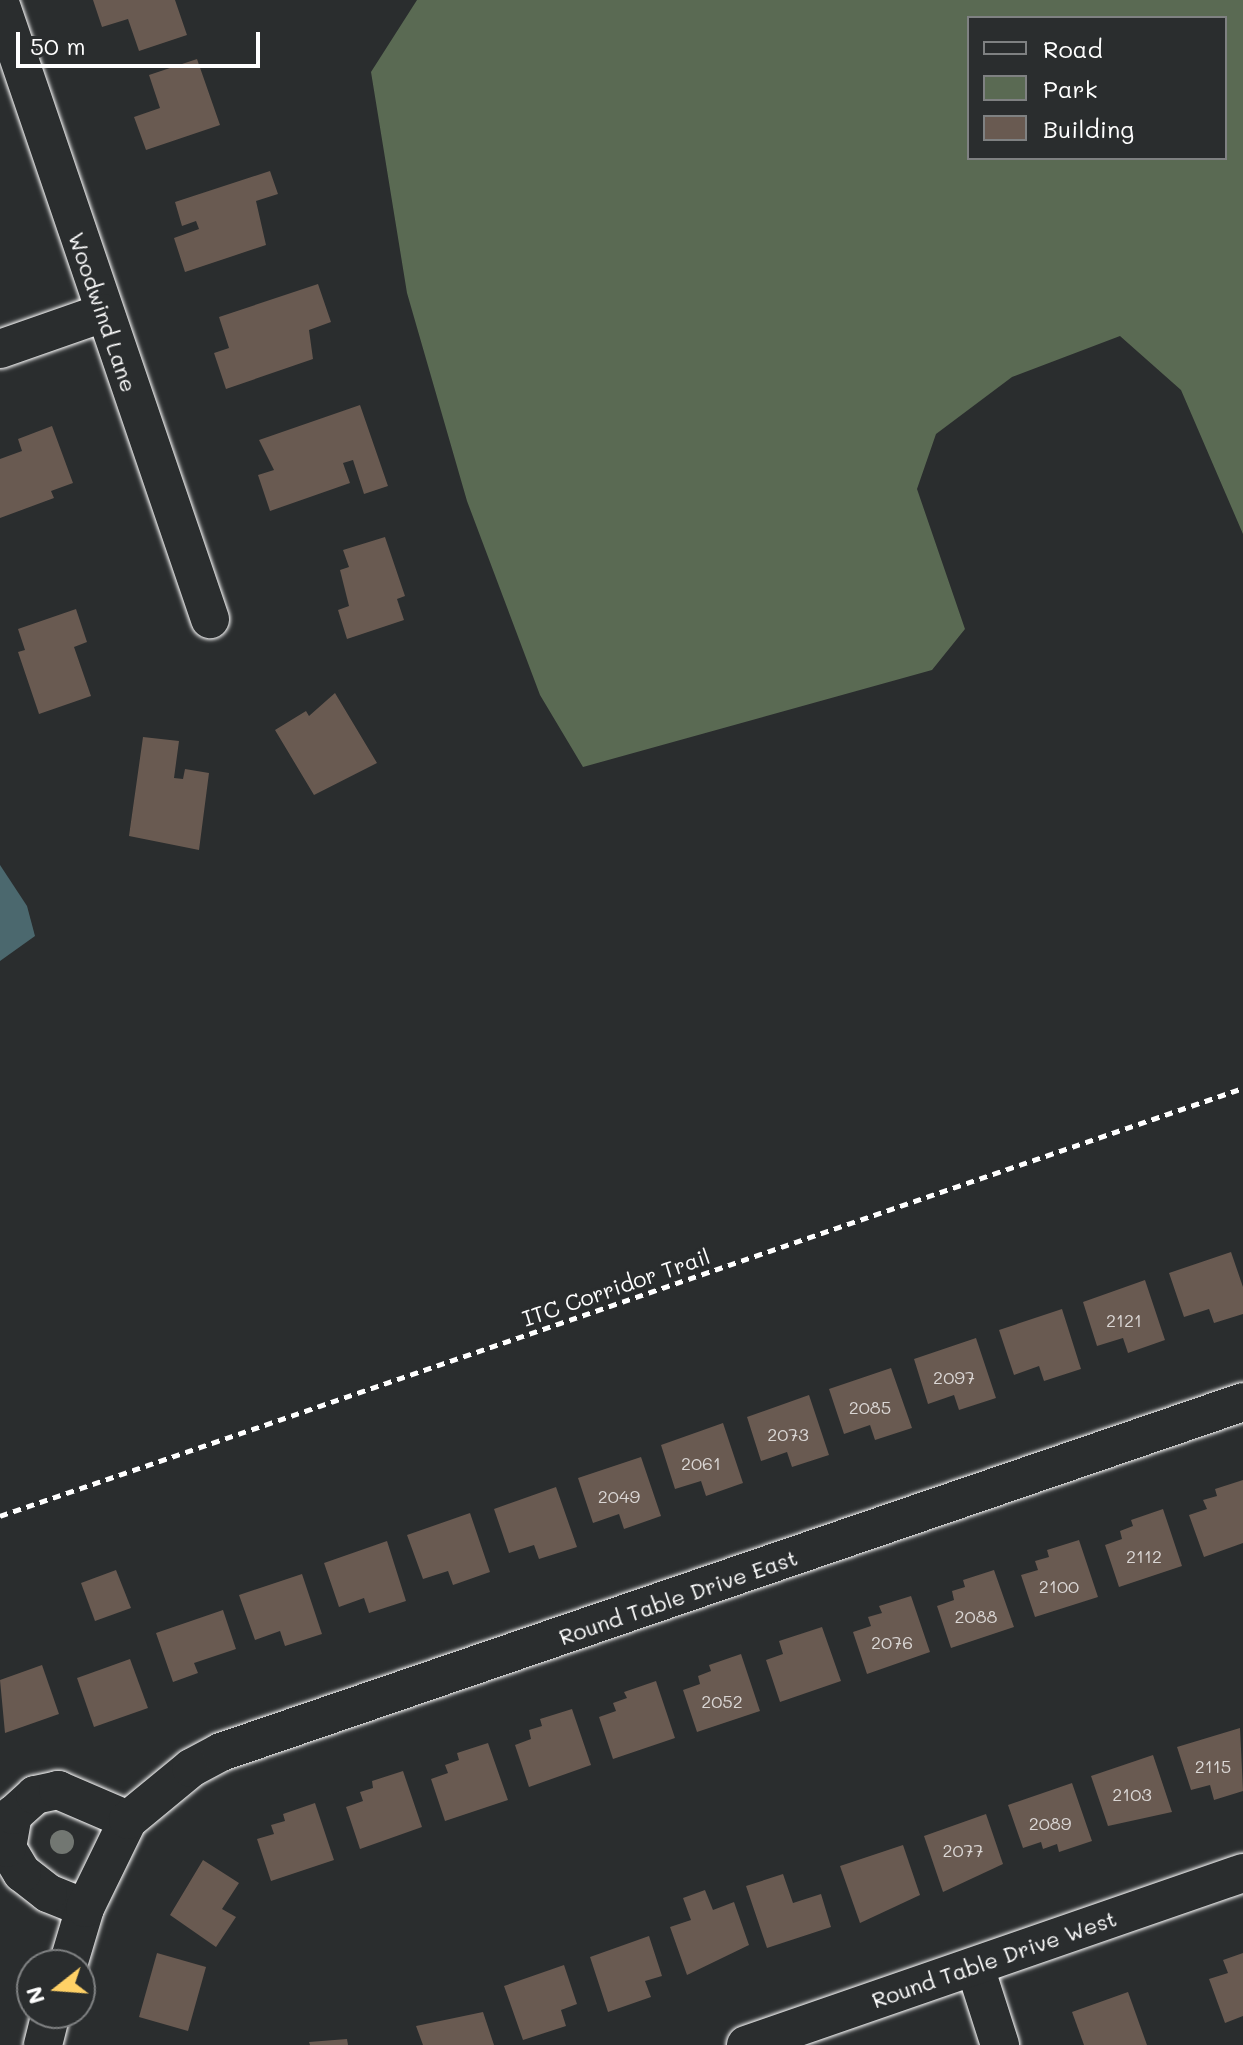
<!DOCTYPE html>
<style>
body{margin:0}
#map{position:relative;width:1243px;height:2045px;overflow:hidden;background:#2a2d2e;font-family:Mali,sans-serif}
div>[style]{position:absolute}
.green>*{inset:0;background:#5a6a53}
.water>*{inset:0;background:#4b686e}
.building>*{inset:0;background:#695a51}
.path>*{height:5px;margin-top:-2.5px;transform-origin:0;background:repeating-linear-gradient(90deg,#fff 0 8px,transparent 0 14px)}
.roads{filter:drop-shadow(0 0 2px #fff) drop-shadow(0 0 2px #fff)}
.street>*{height:38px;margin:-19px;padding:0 19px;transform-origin:19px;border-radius:19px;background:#2a2d2e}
.trees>*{width:24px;height:24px;margin:-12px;border-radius:50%;background:#727772}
span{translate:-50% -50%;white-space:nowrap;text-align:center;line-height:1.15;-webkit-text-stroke:6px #2a2d2e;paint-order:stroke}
.number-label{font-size:18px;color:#dad6d4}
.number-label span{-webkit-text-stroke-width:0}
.street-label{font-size:22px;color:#fff}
.legend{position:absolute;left:967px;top:16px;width:260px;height:144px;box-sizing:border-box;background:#2a2d2e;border:2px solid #7f8182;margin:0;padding:10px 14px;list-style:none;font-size:24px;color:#fff}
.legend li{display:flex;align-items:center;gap:16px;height:40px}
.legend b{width:40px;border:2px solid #7f8182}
.north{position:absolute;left:16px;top:1949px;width:80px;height:80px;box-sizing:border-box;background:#2a2d2e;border:2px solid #7f8182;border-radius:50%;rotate:253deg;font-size:22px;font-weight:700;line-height:32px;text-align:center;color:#fff}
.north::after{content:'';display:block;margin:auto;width:28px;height:36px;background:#ffd166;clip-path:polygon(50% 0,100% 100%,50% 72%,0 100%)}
.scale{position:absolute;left:16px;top:32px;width:244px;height:36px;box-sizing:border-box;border:4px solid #fff;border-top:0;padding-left:10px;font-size:24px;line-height:28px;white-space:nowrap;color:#fff;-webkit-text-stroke:6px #2a2d2e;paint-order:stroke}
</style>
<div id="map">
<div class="green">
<div style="clip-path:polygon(evenodd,417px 0,1243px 0,1243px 534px,1181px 390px,1120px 336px,1012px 377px,936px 434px,917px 489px,965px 629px,932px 670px,583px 767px,540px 695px,467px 501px,407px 293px,371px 72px,417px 0,969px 18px,1225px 18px,1225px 158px,969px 158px,969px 18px)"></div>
</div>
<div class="water">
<div style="clip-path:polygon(0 865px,27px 906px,35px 936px,0 961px)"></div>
</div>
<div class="building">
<div style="clip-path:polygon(93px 0,175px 0,187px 35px,139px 51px,128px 19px,102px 27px)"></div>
<div style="clip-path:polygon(197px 59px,220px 125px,146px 150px,134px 117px,160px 108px,149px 75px)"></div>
<div style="clip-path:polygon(270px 171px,278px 194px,256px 201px,266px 245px,185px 272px,174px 238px,199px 229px,196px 221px,182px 226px,175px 202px)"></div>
<div style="clip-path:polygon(318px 284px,331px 322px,309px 330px,313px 359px,226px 389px,214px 353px,229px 348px,219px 317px)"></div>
<div style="clip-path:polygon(360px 405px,388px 486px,364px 494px,353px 460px,343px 463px,350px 483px,270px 511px,258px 475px,274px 470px,259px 440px)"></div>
<div style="clip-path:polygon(52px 426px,73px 483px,51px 491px,54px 498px,0 518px,0 459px,22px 451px,18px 439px)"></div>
<div style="clip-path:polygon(385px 537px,405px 596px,397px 599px,404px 620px,347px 639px,338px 610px,349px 606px,340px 570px,349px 567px,343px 550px)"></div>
<div style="clip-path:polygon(76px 609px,87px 642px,74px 647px,91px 696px,39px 714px,18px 652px,25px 650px,18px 629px)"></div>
<div style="clip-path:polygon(335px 693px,377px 763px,314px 795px,275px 730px,306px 711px,309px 716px)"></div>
<div style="clip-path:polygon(143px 737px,179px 741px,174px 778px,183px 779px,185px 769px,209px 773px,199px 850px,129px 836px)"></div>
<div style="clip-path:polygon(1231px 1252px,1243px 1287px,1243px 1314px,1214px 1323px,1209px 1309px,1184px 1317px,1169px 1273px)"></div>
<div style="clip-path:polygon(1145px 1280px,1165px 1340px,1128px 1353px,1123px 1338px,1097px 1346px,1083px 1302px)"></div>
<div style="clip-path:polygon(1062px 1309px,1081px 1369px,1044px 1381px,1039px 1366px,1014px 1375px,999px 1330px)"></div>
<div style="clip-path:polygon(976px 1338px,996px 1398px,959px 1410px,954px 1395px,928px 1404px,914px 1359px)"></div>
<div style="clip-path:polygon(891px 1368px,912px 1428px,875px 1440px,870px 1425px,844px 1434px,829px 1389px)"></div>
<div style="clip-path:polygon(809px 1395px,829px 1455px,792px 1467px,787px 1452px,761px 1461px,747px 1417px)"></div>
<div style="clip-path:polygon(723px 1423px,743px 1483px,706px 1496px,701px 1481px,675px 1489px,661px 1445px)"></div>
<div style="clip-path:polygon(641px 1457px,661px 1516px,624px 1529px,619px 1514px,593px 1523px,578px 1478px)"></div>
<div style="clip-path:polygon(1243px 1480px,1243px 1543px,1204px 1557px,1189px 1515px,1207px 1509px,1203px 1500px,1217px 1496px,1215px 1489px)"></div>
<div style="clip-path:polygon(556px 1487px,577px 1547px,539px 1559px,534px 1545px,509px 1553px,494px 1509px)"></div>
<div style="clip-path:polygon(1163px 1509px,1182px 1566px,1119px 1587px,1105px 1545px,1122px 1539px,1120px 1531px,1133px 1526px,1131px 1520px)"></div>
<div style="clip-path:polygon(470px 1513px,490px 1572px,453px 1585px,448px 1571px,423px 1579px,407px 1535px)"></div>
<div style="clip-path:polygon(1079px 1540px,1098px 1597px,1035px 1617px,1021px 1575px,1038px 1570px,1035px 1561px,1049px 1557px,1047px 1550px)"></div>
<div style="clip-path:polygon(387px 1541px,406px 1601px,369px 1613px,364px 1598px,339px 1607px,324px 1563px)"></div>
<div style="clip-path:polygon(116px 1570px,131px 1608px,95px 1621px,81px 1583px)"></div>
<div style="clip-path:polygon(994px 1570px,1014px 1627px,951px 1648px,937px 1606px,954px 1600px,952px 1591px,965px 1587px,963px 1580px)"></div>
<div style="clip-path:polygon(302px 1574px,322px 1634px,285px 1646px,280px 1631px,255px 1640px,239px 1595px)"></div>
<div style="clip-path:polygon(911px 1596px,930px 1652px,867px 1674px,853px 1632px,871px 1626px,868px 1617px,882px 1613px,879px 1606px)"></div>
<div style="clip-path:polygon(223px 1610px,236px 1649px,194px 1663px,198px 1673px,173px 1682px,156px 1633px)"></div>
<div style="clip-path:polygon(822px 1627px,841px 1681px,780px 1702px,766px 1660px,783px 1654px,779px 1641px)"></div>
<div style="clip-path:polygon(741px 1654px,760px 1711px,697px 1732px,683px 1690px,700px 1684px,698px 1676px,711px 1671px,709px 1665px)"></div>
<div style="clip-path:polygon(130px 1659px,148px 1708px,94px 1727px,77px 1678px)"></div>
<div style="clip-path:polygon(42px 1665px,59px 1714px,5px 1733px,0 1680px)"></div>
<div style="clip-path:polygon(656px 1681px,675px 1738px,613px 1759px,599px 1717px,616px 1711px,613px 1703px,627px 1698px,624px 1692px)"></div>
<div style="clip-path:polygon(572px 1709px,591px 1765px,529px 1787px,515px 1745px,531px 1739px,529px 1730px,542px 1726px,540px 1719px)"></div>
<div style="clip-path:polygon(1240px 1728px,1243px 1791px,1214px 1800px,1210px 1785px,1191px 1790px,1177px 1747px)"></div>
<div style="clip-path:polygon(488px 1743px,508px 1800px,445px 1821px,431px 1779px,448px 1773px,445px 1765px,459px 1760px,457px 1753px)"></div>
<div style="clip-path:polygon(1153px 1755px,1172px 1812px,1108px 1826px,1091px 1776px)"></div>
<div style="clip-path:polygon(403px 1771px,422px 1827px,360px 1849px,346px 1807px,363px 1801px,360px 1792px,373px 1788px,372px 1781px)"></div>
<div style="clip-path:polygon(1072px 1783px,1092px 1841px,1059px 1852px,1057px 1844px,1043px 1849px,1041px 1842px,1023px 1848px,1008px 1805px)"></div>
<div style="clip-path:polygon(315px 1803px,334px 1860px,271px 1881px,257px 1839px,274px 1834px,271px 1825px,285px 1821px,283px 1814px)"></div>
<div style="clip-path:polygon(986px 1814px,1003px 1864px,943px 1892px,924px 1836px)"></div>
<div style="clip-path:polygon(903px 1845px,920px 1895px,860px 1923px,840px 1866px)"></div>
<div style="clip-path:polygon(203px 1860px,239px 1883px,222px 1909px,236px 1917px,216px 1947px,170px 1915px)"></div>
<div style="clip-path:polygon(783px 1874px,793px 1903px,821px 1894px,831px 1927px,767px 1948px,746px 1886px)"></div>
<div style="clip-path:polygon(705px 1890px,713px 1910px,734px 1902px,749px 1945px,687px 1975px,670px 1927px,691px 1920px,683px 1898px)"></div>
<div style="clip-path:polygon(649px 1936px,662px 1976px,645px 1981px,651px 1997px,608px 2012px,590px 1957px)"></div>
<div style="clip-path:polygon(157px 1953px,206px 1967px,188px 2031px,139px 2017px)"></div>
<div style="clip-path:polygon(1243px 1953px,1243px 2016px,1225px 2023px,1209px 1979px,1228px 1973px,1223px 1960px)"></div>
<div style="clip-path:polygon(564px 1965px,577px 2004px,561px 2010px,566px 2026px,523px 2040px,504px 1986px)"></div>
<div style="clip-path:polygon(1128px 1992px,1147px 2045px,1084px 2045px,1072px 2012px)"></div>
<div style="clip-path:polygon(483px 2012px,494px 2045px,423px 2045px,416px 2026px)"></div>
<div style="clip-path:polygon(347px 2039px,348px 2045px,310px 2045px,309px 2042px)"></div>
</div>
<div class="path">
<div style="left:0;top:1516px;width:1315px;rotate:-19deg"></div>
</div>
<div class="roads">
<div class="street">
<div style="left:0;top:3px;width:651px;rotate:71.18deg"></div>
<div style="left:0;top:349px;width:109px;rotate:-19.3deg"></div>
<div style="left:85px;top:1908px;width:40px;rotate:-158deg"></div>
<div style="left:48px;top:1893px;width:33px;rotate:-142deg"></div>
<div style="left:22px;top:1873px;width:29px;rotate:-121deg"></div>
<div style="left:7px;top:1848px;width:34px;rotate:-80deg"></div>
<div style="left:13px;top:1815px;width:30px;rotate:-42deg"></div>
<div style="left:35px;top:1795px;width:24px;rotate:-12deg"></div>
<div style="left:58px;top:1790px;width:76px;rotate:23.2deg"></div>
<div style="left:68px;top:1965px;width:59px;rotate:-73.4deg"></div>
<div style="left:85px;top:1908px;width:98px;rotate:-64deg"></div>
<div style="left:128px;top:1820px;width:82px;rotate:-39.5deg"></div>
<div style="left:191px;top:1768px;width:34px;rotate:-28deg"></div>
<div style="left:221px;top:1752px;width:1080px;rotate:-18.9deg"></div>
<div style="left:975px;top:1967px;width:82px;rotate:72.2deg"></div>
<div style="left:43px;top:2045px;width:33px;rotate:-76deg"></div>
<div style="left:746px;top:2045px;width:526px;rotate:-19.09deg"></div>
</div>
</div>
<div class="trees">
<div style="left:62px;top:1842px"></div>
</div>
<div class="number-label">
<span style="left:1124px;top:1320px">2121</span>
<span style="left:954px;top:1377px">2097</span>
<span style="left:870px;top:1407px">2085</span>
<span style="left:788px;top:1434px">2073</span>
<span style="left:701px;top:1463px">2061</span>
<span style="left:619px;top:1496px">2049</span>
<span style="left:1144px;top:1556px">2112</span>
<span style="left:1059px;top:1586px">2100</span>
<span style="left:976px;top:1616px">2088</span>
<span style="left:892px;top:1642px">2076</span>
<span style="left:722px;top:1701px">2052</span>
<span style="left:1213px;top:1766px">2115</span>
<span style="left:1132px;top:1794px">2103</span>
<span style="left:1050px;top:1823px">2089</span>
<span style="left:963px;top:1850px">2077</span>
</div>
<div class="street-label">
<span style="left:103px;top:312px;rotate:71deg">Woodwind Lane</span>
<span style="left:616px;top:1287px;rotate:-19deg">ITC Corridor Trail</span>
<span style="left:678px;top:1597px;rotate:-19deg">Round Table Drive East</span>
<span style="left:994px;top:1959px;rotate:-19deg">Round Table Drive West</span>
</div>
<ul class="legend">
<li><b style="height:10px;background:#2a2d2e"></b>Road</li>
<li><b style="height:22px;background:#5a6a53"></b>Park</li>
<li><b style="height:22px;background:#695a51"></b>Building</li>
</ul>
<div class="north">N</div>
<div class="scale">50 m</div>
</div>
